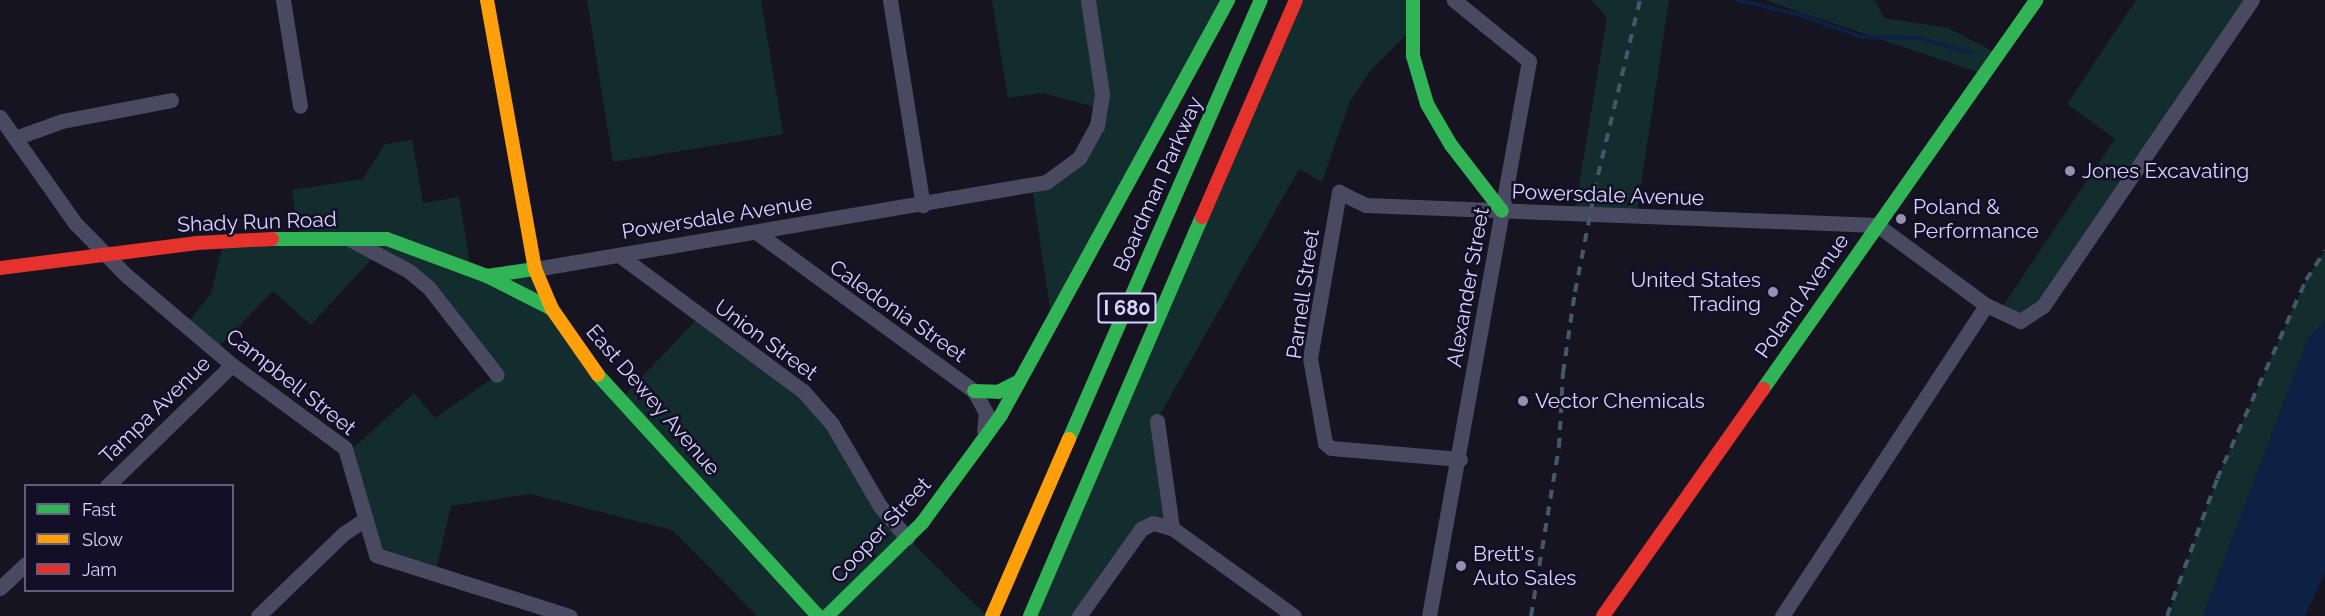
<!DOCTYPE html>
<style>
body{margin:0}
#map{position:relative;width:2325px;height:616px;overflow:hidden;background:#161421;font-family:Raleway,sans-serif}
div>[style]{position:absolute}
.green>*{inset:0;background:#132c2d}
.water>*{inset:0;background:#0d2144}
.stream>*{height:4px;margin:-2px;padding:0 2px;transform-origin:2px;border-radius:2px;background:#0d2144}
.street>*{height:15px;margin:-7.5px;padding:0 7.5px;transform-origin:7.5px;border-radius:7.5px;background:#4a4962}
.fast>*{height:14px;margin:-7px;padding:0 7px;transform-origin:7px;border-radius:7px;background:#30b455}
.slow>*{height:14px;margin:-7px;padding:0 7px;transform-origin:7px;border-radius:7px;background:#ff9f0a}
.jam>*{height:14px;margin:-7px;padding:0 7px;transform-origin:7px;border-radius:7px;background:#e5322d}
.rail>*{height:4px;margin-top:-2px;transform-origin:0;background:repeating-linear-gradient(90deg,#43596b 0 9px,transparent 0 17px)}
.dots>*{width:16px;height:16px;translate:-50% -50%;box-sizing:border-box;border:3px solid #130f26;border-radius:50%}
span{translate:-50% -50%;white-space:nowrap;text-align:center;line-height:1.15;-webkit-text-stroke:5px #130f26;paint-order:stroke}
.shield-label span{padding:2px 4px;background:#130f26;border:2px solid;border-radius:4px;-webkit-text-stroke-width:0}
.shield-label{font-size:20px;color:#d9d4ff;font-weight:700}
.poi-label{font-size:21px;color:#d9d4ff}
.left{translate:0 -50%;text-align:left}
.right{translate:-100% -50%;text-align:right}
.street-label{font-size:21px;color:#d9d4ff}
.legend{position:absolute;left:24px;top:484px;width:210px;height:108px;box-sizing:border-box;background:#130f26;border:2px solid #625e7d;margin:0;padding:8px 10px;list-style:none;font-size:18px;color:#d9d4ff}
.legend li{display:flex;align-items:center;gap:12px;height:30px}
.legend b{width:30px;border:2px solid #625e7d}
</style>
<div id="map">
<div class="green">
<div style="clip-path:polygon(587px 0,761px 0,783px 134px,613px 162px)"></div>
<div style="clip-path:polygon(992px 0,1228px 0,1052px 322px,1032px 187px,1073px 164px,1101px 109px,1043px 93px,1008px 98px)"></div>
<div style="clip-path:polygon(1294px 0,1413px 0,1411px 30px,1371px 70px,1350px 101px,1322px 182px,1299px 169px,1157px 420px,1172px 528px,1153px 523px,1079px 616px,1030px 616px)"></div>
<div style="clip-path:polygon(1591px 0,1669px 0,1636px 217px,1574px 215px,1607px 17px)"></div>
<div style="clip-path:polygon(1765px 0,1875px 0,1884px 18px,1948px 28px,1998px 54px,1983px 74px)"></div>
<div style="clip-path:polygon(2136px 0,2252px 0,2037px 313px,1999px 312px,2115px 139px,2067px 104px)"></div>
<div style="clip-path:polygon(412px 140px,423px 203px,459px 197px,471px 270px,535px 269px,621px 399px,699px 317px,803px 391px,907px 538px,987px 616px,757px 616px,672px 530px,530px 494px,451px 506px,435px 574px,385px 559px,348px 453px,414px 393px,435px 418px,497px 375px,446px 306px,376px 254px,311px 325px,273px 291px,216px 350px,186px 326px,211px 293px,224px 241px,299px 237px,292px 190px,363px 179px,385px 144px)"></div>
<div style="clip-path:polygon(2325px 251px,2325px 320px,2308px 339px,2203px 616px,2167px 616px,2217px 479px,2306px 280px)"></div>
</div>
<div class="water">
<div style="clip-path:polygon(2325px 320px,2325px 573px,2305px 616px,2203px 616px,2308px 339px)"></div>
</div>
<div class="stream">
<div style="left:1737px;top:0;width:65px;rotate:13.4deg"></div>
<div style="left:1800px;top:15px;width:66px;rotate:19.5deg"></div>
<div style="left:1862px;top:37px;width:56px;rotate:1deg"></div>
<div style="left:1918px;top:38px;width:56px;rotate:15.5deg"></div>
</div>
<div class="street">
<div style="left:283px;top:0;width:107px;rotate:80.9deg"></div>
<div style="left:890px;top:0;width:208px;rotate:80.9deg"></div>
<div style="left:0;top:117px;width:130px;rotate:54.7deg"></div>
<div style="left:75px;top:223px;width:73px;rotate:45.6deg"></div>
<div style="left:126px;top:275px;width:139px;rotate:40.3deg"></div>
<div style="left:232px;top:365px;width:140px;rotate:36.3deg"></div>
<div style="left:345px;top:448px;width:111px;rotate:73.8deg"></div>
<div style="left:376px;top:555px;width:203px;rotate:17.5deg"></div>
<div style="left:15px;top:138px;width:50px;rotate:-19.9deg"></div>
<div style="left:62px;top:121px;width:111px;rotate:-10.9deg"></div>
<div style="left:756px;top:232px;width:270px;rotate:36.1deg"></div>
<div style="left:974px;top:391px;width:25px;rotate:61deg"></div>
<div style="left:986px;top:413px;width:18px;rotate:96deg"></div>
<div style="left:351px;top:240px;width:66px;rotate:28.1deg"></div>
<div style="left:409px;top:271px;width:26px;rotate:40deg"></div>
<div style="left:429px;top:288px;width:110px;rotate:52deg"></div>
<div style="left:619px;top:255px;width:229px;rotate:36.5deg"></div>
<div style="left:803px;top:391px;width:44px;rotate:48.7deg"></div>
<div style="left:832px;top:424px;width:95px;rotate:59.7deg"></div>
<div style="left:880px;top:506px;width:42px;rotate:49.8deg"></div>
<div style="left:535px;top:269px;width:518px;rotate:-9.66deg"></div>
<div style="left:1046px;top:182px;width:41px;rotate:-36deg"></div>
<div style="left:1079px;top:158px;width:37px;rotate:-61deg"></div>
<div style="left:1097px;top:126px;width:32px;rotate:-81deg"></div>
<div style="left:1102px;top:94px;width:95px;rotate:-98.5deg"></div>
<div style="left:1157px;top:421px;width:108px;rotate:82deg"></div>
<div style="left:1460px;top:459px;width:129px;rotate:-175.1deg"></div>
<div style="left:1331px;top:448px;width:8px;rotate:-140deg"></div>
<div style="left:1325px;top:443px;width:86px;rotate:-100deg"></div>
<div style="left:1310px;top:358px;width:169px;rotate:-80.1deg"></div>
<div style="left:1339px;top:192px;width:30px;rotate:26deg"></div>
<div style="left:1366px;top:205px;width:511px;rotate:2.24deg"></div>
<div style="left:1877px;top:225px;width:135px;rotate:36.3deg"></div>
<div style="left:1986px;top:305px;width:38px;rotate:25deg"></div>
<div style="left:2020px;top:321px;width:27px;rotate:-33deg"></div>
<div style="left:2043px;top:306px;width:371px;rotate:-55.7deg"></div>
<div style="left:107px;top:486px;width:174px;rotate:-44.1deg"></div>
<div style="left:0;top:588px;width:35px;rotate:-43deg"></div>
<div style="left:258px;top:616px;width:118px;rotate:-44deg"></div>
<div style="left:343px;top:534px;width:27px;rotate:-34deg"></div>
<div style="left:1079px;top:616px;width:107px;rotate:-54.5deg"></div>
<div style="left:1141px;top:529px;width:13px;rotate:-27deg"></div>
<div style="left:1153px;top:523px;width:20px;rotate:15deg"></div>
<div style="left:1172px;top:528px;width:150px;rotate:35.8deg"></div>
<div style="left:1429px;top:616px;width:564px;rotate:-79.79deg"></div>
<div style="left:1529px;top:61px;width:97px;rotate:-140.9deg"></div>
<div style="left:1782px;top:616px;width:372px;rotate:-56.7deg"></div>
</div>
<div class="fast">
<div style="left:1413px;top:0;width:56px;rotate:90deg"></div>
<div style="left:1413px;top:56px;width:50px;rotate:73.7deg"></div>
<div style="left:1427px;top:104px;width:48px;rotate:59.7deg"></div>
<div style="left:1451px;top:145px;width:83px;rotate:52.3deg"></div>
<div style="left:272px;top:239px;width:115px"></div>
<div style="left:387px;top:239px;width:107px;rotate:20.3deg"></div>
<div style="left:487px;top:276px;width:49px;rotate:-8.3deg"></div>
<div style="left:487px;top:276px;width:73px;rotate:26.9deg"></div>
<div style="left:598px;top:375px;width:326px;rotate:47.6deg"></div>
<div style="left:1763px;top:389px;width:475px;rotate:-54.9deg"></div>
<div style="left:974px;top:391px;width:24px;rotate:2deg"></div>
<div style="left:998px;top:392px;width:22px;rotate:-27deg"></div>
<div style="left:1069px;top:439px;width:479px;rotate:-66.4deg"></div>
<div style="left:983px;top:440px;width:31px;rotate:-54deg"></div>
<div style="left:1001px;top:415px;width:473px;rotate:-61.3deg"></div>
<div style="left:827px;top:616px;width:133px;rotate:-44.4deg"></div>
<div style="left:922px;top:523px;width:103px;rotate:-53.7deg"></div>
<div style="left:1030px;top:616px;width:434px;rotate:-66.7deg"></div>
</div>
<div class="slow">
<div style="left:487px;top:0;width:273px;rotate:79.9deg"></div>
<div style="left:535px;top:269px;width:43px;rotate:67deg"></div>
<div style="left:552px;top:309px;width:80px;rotate:55.1deg"></div>
<div style="left:992px;top:616px;width:193px;rotate:-66.5deg"></div>
</div>
<div class="jam">
<div style="left:1202px;top:217px;width:236px;rotate:-66.6deg"></div>
<div style="left:0;top:268px;width:199px;rotate:-7.2deg"></div>
<div style="left:197px;top:243px;width:75px;rotate:-3.1deg"></div>
<div style="left:1603px;top:616px;width:278px;rotate:-54.8deg"></div>
</div>
<div class="rail">
<div style="left:1531px;top:616px;width:171px;rotate:-80.6deg"></div>
<div style="left:1559px;top:447px;width:74px;rotate:-86.9deg"></div>
<div style="left:1563px;top:373px;width:82px;rotate:-81.6deg"></div>
<div style="left:1575px;top:292px;width:119px;rotate:-78.9deg"></div>
<div style="left:1598px;top:175px;width:180px;rotate:-76.5deg"></div>
<div style="left:2167px;top:616px;width:146px;rotate:-69.9deg"></div>
<div style="left:2217px;top:479px;width:218px;rotate:-65.9deg"></div>
<div style="left:2306px;top:280px;width:35px;rotate:-57deg"></div>
</div>
<div class="dots">
<div style="left:2070px;top:171px;background:#9591b1"></div>
<div style="left:1901px;top:219px;background:#9591b1"></div>
<div style="left:1773px;top:292px;background:#9591b1"></div>
<div style="left:1523px;top:401px;background:#9591b1"></div>
<div style="left:1461px;top:566px;background:#9591b1"></div>
</div>
<div class="shield-label">
<span style="left:1127px;top:308px">I 680</span>
</div>
<div class="poi-label">
<span class="left" style="left:2082px;top:171px">Jones Excavating</span>
<span class="left" style="left:1913px;top:219px">Poland &amp;<br>Performance</span>
<span class="right" style="left:1761px;top:292px">United States<br>Trading</span>
<span class="left" style="left:1535px;top:401px">Vector Chemicals</span>
<span class="left" style="left:1473px;top:566px">Brett's<br>Auto Sales</span>
</div>
<div class="street-label">
<span style="left:1158px;top:184px;rotate:-66deg">Boardman Parkway</span>
<span style="left:1608px;top:195px;rotate:2deg">Powersdale Avenue</span>
<span style="left:717px;top:217px;rotate:-9deg">Powersdale Avenue</span>
<span style="left:257px;top:222px;rotate:-2deg">Shady Run Road</span>
<span style="left:1468px;top:287px;rotate:-80deg">Alexander Street</span>
<span style="left:1303px;top:294px;rotate:-82deg">Parnell Street</span>
<span style="left:1802px;top:296px;rotate:-55deg">Poland Avenue</span>
<span style="left:898px;top:311px;rotate:35deg">Caledonia Street</span>
<span style="left:766px;top:340px;rotate:36deg">Union Street</span>
<span style="left:291px;top:382px;rotate:38deg">Campbell Street</span>
<span style="left:653px;top:400px;rotate:49deg">East Dewey Avenue</span>
<span style="left:155px;top:410px;rotate:-44deg">Tampa Avenue</span>
<span style="left:881px;top:530px;rotate:-47deg">Cooper Street</span>
</div>
<ul class="legend">
<li><b style="height:8px;background:#30b455"></b>Fast</li>
<li><b style="height:8px;background:#ff9f0a"></b>Slow</li>
<li><b style="height:8px;background:#e5322d"></b>Jam</li>
</ul>
</div>
